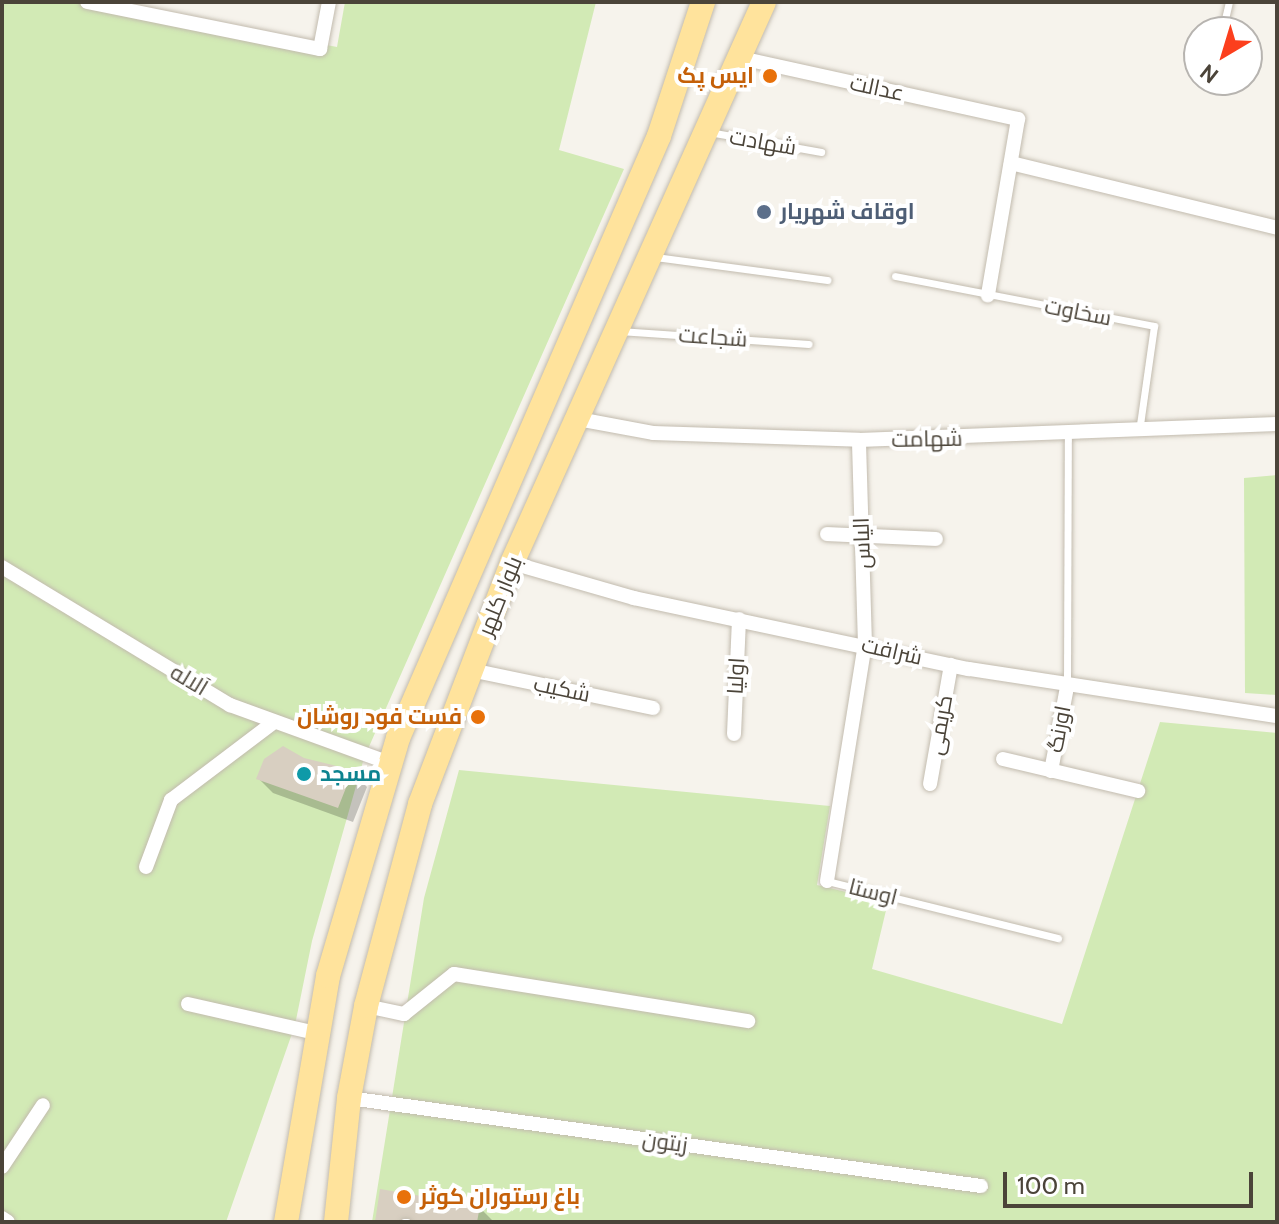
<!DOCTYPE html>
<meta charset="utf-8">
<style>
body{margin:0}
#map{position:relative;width:1279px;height:1224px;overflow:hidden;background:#f6f3ec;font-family:Cabin,Cairo,sans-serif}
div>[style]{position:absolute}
.green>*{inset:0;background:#d2eab5}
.shadow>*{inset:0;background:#0003}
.building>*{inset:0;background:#d8cfc1}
.roads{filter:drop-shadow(0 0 2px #c2bbae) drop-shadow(0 0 2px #c2bbae)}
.service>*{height:7px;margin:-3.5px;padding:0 3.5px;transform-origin:3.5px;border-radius:3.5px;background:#fff}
.minor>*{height:14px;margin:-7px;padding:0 7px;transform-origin:7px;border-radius:7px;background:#fff}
.primary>*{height:24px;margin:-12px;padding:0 12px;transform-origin:12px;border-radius:12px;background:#ffe39c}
.dots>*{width:22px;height:22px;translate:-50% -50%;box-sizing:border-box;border:4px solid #fff;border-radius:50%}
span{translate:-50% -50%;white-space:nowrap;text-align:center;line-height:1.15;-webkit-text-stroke:8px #fff;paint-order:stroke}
.food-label{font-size:22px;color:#c56008;font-weight:700}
.right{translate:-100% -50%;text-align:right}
.left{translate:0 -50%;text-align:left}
.street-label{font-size:22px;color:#4b4439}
.service-label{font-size:22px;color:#4e5e75;font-weight:700}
.culture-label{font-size:22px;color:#0d838f;font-weight:700}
.frame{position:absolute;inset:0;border:4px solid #4b4439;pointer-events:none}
.north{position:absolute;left:1183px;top:16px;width:80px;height:80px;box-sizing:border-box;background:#fff;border:2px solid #b7b4b0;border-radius:50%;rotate:218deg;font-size:22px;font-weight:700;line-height:32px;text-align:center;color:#4b4439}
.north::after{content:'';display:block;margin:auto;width:28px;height:36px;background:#fc3f1d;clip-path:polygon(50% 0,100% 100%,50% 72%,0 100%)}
.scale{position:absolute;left:1003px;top:1172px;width:250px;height:36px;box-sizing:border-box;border:4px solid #4b4439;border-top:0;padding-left:10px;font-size:24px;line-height:28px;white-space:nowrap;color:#4b4439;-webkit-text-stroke:6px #fff;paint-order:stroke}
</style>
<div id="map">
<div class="green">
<div style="clip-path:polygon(2px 2px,100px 2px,337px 47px,345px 2px,596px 2px,559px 150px,624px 169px,364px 758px,312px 941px,295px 1025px,226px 1222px,2px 1222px)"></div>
<div style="clip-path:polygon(1277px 475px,1277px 695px,1245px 693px,1244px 478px)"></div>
<div style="clip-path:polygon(1160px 722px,1277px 733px,1277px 1222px,372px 1222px,424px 898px,459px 770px,830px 806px,817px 885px,888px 902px,872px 969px,1062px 1024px)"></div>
</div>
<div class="shadow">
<div style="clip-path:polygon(303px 760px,352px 772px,367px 787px,353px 822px,273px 793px,258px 778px)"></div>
<div style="clip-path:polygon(479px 1207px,494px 1222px,377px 1222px)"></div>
</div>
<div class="building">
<div style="clip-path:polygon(283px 746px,304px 758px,353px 770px,338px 808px,256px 779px,264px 759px)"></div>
<div style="clip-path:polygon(380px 1189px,480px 1206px,477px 1222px,375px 1222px)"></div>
</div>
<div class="roads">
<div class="service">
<div style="left:1222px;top:32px;width:31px;rotate:-77deg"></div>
<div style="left:709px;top:132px;width:114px;rotate:10.1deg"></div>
<div style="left:655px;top:257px;width:174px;rotate:7.6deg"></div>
<div style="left:895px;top:276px;width:264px;rotate:10.9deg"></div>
<div style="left:1154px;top:326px;width:106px;rotate:98.1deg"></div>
<div style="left:619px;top:331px;width:190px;rotate:3.9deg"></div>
<div style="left:1067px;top:685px;width:249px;rotate:-89.8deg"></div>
<div style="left:827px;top:881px;width:238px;rotate:13.9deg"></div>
<div style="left:404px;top:1222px;width:3px"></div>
</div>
<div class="minor">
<div style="left:87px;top:2px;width:238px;rotate:11.4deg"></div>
<div style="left:320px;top:49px;width:48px;rotate:-79.2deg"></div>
<div style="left:736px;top:57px;width:289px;rotate:12.4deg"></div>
<div style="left:1018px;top:119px;width:179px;rotate:99.7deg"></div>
<div style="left:1011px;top:163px;width:274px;rotate:13.7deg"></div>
<div style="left:578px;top:419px;width:76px;rotate:10.6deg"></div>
<div style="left:653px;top:433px;width:206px;rotate:1.9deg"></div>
<div style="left:859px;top:440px;width:418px;rotate:-2.2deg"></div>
<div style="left:827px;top:534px;width:109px;rotate:2.6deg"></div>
<div style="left:512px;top:563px;width:127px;rotate:16deg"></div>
<div style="left:634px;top:598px;width:342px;rotate:12deg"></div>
<div style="left:969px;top:669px;width:312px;rotate:8.7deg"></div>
<div style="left:2px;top:567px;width:267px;rotate:31.2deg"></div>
<div style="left:230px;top:705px;width:169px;rotate:20deg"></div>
<div style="left:471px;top:670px;width:186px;rotate:11.8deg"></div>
<div style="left:734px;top:734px;width:115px;rotate:-87.5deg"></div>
<div style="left:1003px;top:759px;width:139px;rotate:13.3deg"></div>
<div style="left:1051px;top:771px;width:86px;rotate:-79.2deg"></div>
<div style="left:930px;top:784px;width:121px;rotate:-80deg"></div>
<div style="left:146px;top:867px;width:72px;rotate:-69.5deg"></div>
<div style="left:171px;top:800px;width:129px;rotate:-37.1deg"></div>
<div style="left:827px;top:881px;width:239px;rotate:-80.9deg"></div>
<div style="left:865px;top:645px;width:205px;rotate:-91.7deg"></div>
<div style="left:188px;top:1004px;width:135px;rotate:12.8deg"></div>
<div style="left:366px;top:1006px;width:39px;rotate:12deg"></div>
<div style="left:404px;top:1014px;width:64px;rotate:-38.7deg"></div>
<div style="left:454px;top:974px;width:298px;rotate:9.1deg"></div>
<div style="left:349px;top:1098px;width:638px;rotate:7.93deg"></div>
<div style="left:2px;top:1167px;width:74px;rotate:-56.5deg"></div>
<div style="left:2px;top:1218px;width:7px;rotate:34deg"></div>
</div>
<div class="primary">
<div style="left:286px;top:1222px;width:250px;rotate:-80.3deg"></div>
<div style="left:328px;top:976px;width:248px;rotate:-73.6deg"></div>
<div style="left:398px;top:738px;width:656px;rotate:-66.56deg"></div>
<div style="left:659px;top:136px;width:141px;rotate:-71.8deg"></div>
<div style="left:336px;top:1222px;width:125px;rotate:-84deg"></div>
<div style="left:349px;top:1098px;width:94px;rotate:-79.5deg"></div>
<div style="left:366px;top:1006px;width:209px;rotate:-75deg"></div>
<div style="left:420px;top:804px;width:258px;rotate:-69.1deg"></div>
<div style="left:512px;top:563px;width:615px;rotate:-65.81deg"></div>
</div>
</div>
<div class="dots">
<div style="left:770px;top:76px;background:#e8710a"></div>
<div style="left:764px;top:212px;background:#5c6f8a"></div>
<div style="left:478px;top:717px;background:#e8710a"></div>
<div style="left:304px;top:774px;background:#0f9aa8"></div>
<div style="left:404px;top:1197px;background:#e8710a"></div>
</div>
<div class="food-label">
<span class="right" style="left:754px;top:76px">ایس پک</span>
<span class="right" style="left:462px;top:717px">فست فود روشان</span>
<span class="left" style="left:420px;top:1197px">باغ رستوران کوثر</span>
</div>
<div class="street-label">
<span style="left:877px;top:88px;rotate:12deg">عدالت</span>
<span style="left:763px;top:142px;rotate:10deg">شهادت</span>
<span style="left:1078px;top:312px;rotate:11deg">سخاوت</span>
<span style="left:713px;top:337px;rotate:4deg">شجاعت</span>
<span style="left:927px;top:439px;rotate:-1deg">شهامت</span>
<span style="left:862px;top:543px;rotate:-92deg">الیاس</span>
<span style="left:500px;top:596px;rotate:-68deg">بلوار کلهر</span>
<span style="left:892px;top:651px;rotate:13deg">شرافت</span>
<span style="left:736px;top:676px;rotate:-87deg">اولیا</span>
<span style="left:189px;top:680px;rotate:31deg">آلاله</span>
<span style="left:562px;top:689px;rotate:12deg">شکیب</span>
<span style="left:940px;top:725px;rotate:-80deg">کریمی</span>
<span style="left:1059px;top:729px;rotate:-79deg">اورنگ</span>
<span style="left:873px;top:892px;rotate:14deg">اوستا</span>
<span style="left:665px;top:1142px;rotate:8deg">زیتون</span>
</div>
<div class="service-label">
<span class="left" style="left:780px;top:212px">اوقاف شهریار</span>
</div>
<div class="culture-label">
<span class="left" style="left:320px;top:774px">مسجد</span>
</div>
<div class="frame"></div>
<div class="north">N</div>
<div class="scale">100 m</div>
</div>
